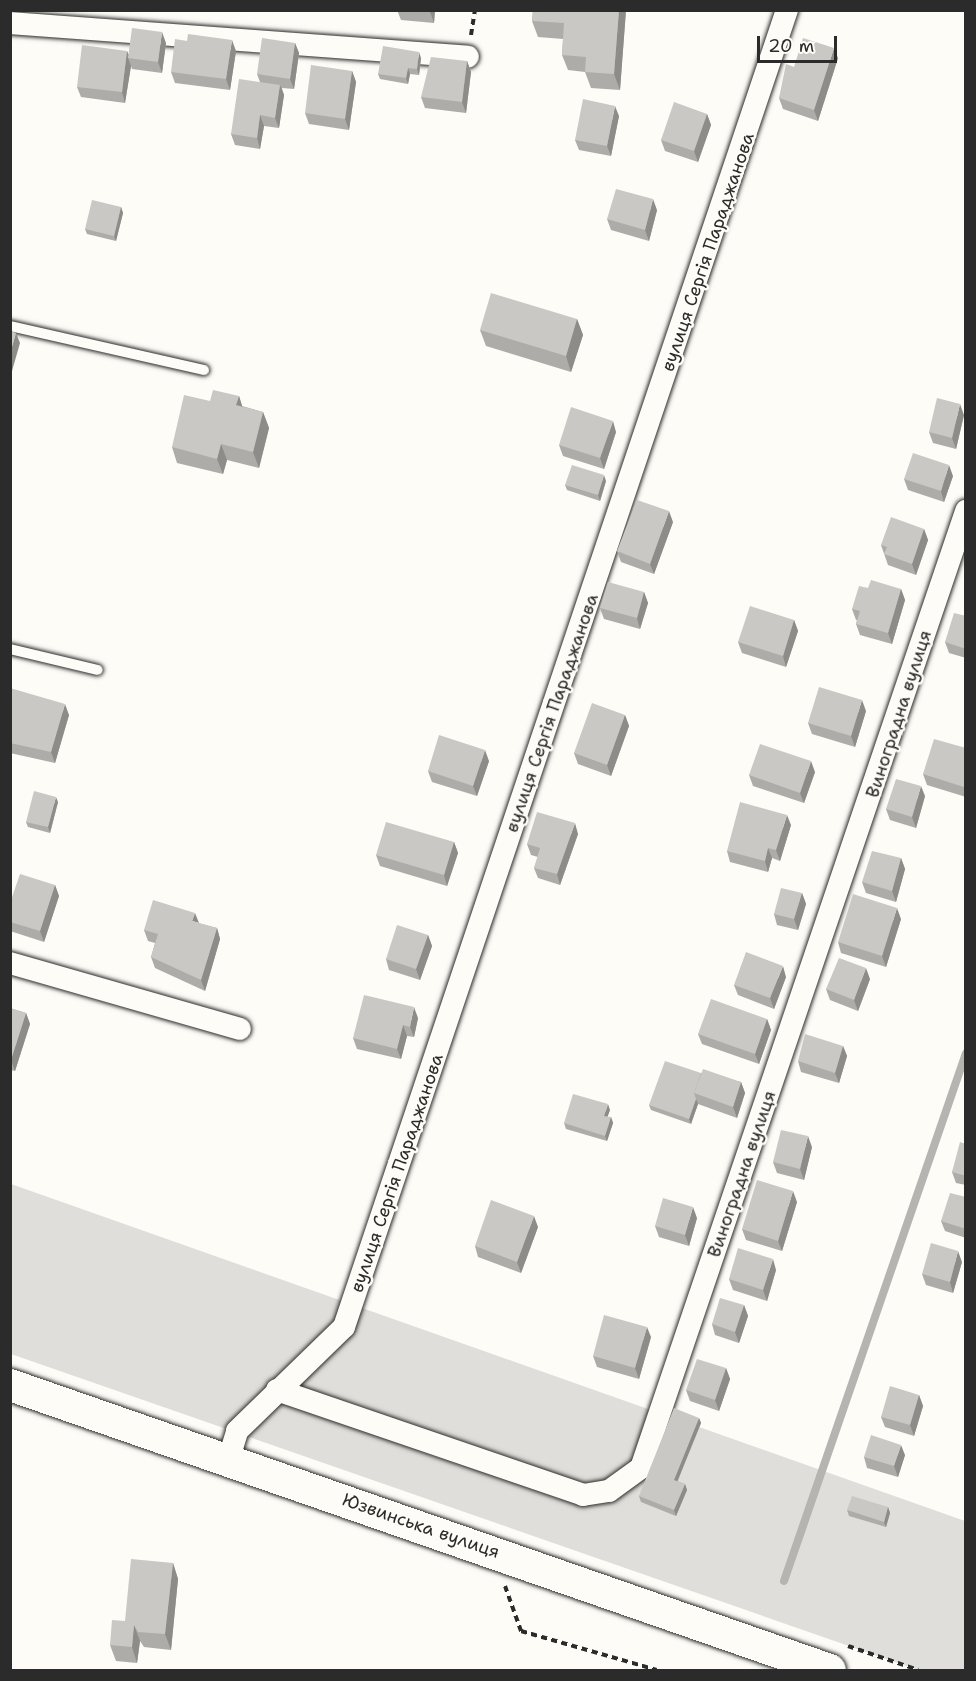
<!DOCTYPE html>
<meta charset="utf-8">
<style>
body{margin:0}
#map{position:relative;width:976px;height:1681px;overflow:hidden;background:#fdfcf7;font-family:"Shantell Sans",sans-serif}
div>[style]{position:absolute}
.green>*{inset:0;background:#dfdeda}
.stream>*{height:8px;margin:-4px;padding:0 4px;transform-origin:4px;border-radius:4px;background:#b5b4b1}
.path>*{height:4px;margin-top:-2px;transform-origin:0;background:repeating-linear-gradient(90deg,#2b2b2b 0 6px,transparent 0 10.5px)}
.roads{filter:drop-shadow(0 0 2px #2b2b2b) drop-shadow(0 0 2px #2b2b2b)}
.service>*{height:10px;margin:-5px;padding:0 5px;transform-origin:5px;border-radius:5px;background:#fdfcf7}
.minor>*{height:22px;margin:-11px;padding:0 11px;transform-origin:11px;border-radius:11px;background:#fdfcf7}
.secondary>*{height:32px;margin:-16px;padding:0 16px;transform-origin:16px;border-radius:16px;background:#fdfcf7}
.wall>*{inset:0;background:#adaca9}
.shaded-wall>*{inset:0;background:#8d8c89}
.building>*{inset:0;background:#c9c8c4}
span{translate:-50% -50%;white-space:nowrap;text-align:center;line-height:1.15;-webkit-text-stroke:5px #fdfcf7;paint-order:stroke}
.street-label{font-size:18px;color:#2b2b2b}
.frame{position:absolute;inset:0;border:12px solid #2b2b2b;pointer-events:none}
.scale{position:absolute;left:757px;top:36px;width:80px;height:27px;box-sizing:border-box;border:3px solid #2b2b2b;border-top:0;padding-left:8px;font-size:18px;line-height:21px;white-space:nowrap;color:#2b2b2b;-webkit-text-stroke:4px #fdfcf7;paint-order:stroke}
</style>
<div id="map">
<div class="green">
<div style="clip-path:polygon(11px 1184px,965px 1521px,965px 1670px,918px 1670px,11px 1354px)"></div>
</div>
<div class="stream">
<div style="left:784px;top:1581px;width:558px;rotate:-70.98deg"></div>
</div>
<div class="path">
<div style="left:471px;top:35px;width:25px;rotate:-81deg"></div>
<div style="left:505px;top:1586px;width:48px;rotate:70.4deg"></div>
<div style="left:521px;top:1631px;width:141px;rotate:16deg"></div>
<div style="left:848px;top:1646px;width:74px;rotate:18.9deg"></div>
</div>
<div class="roads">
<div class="service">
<div style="left:10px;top:326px;width:199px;rotate:12.8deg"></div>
<div style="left:10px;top:649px;width:90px;rotate:13.4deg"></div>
</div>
<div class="minor">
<div style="left:10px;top:23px;width:459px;rotate:4.2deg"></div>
<div style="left:10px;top:963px;width:239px;rotate:16deg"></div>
<div style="left:277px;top:1390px;width:324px;rotate:18.9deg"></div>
<div style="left:583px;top:1495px;width:26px;rotate:-9deg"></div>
<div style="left:609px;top:1491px;width:39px;rotate:-36deg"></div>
<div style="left:641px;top:1468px;width:1011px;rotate:-71.24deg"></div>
<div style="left:229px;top:1458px;width:28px;rotate:-73deg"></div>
<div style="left:237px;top:1431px;width:149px;rotate:-44.2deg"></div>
<div style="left:344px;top:1327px;width:1390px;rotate:-71.41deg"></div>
</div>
<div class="secondary">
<div style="left:10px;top:1385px;width:868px;rotate:19.17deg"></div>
</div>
</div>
<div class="wall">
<div style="clip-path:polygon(397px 10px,435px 10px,434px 23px,401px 20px)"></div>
<div style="clip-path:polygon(533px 10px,626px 10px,620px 90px,591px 88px,585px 72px,568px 70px,562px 55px,563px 39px,538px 37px,532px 21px)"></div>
<div style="clip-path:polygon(187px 41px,236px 51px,230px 90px,175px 83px,171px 72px)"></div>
<div style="clip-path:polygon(166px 43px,162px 73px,132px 69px,131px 66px,125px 103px,81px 97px,77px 87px,127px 51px,128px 54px)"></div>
<div style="clip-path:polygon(295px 43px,299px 53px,294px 89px,282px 88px,284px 95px,279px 128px,264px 126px,260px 149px,235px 145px,231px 134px,260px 82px,257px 74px)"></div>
<div style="clip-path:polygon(421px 58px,419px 75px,410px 74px,408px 84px,380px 79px,378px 74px)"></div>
<div style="clip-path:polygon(838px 58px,818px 121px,783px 109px,779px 98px,794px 67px)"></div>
<div style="clip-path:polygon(467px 61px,471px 72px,466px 113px,425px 108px,421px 97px)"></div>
<div style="clip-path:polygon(352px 71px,356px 82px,349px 130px,309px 124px,305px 113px)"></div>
<div style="clip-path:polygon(707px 114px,711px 125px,698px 162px,665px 151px,661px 140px)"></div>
<div style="clip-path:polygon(619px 116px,611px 156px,579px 150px,575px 140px)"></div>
<div style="clip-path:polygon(121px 207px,123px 213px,116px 241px,87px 234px,85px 229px)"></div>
<div style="clip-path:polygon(657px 210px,649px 241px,611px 230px,607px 219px)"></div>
<div style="clip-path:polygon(577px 319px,583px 335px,571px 372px,486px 346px,480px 330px)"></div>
<div style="clip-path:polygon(239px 396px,242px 406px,263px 412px,269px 428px,259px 468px,227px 460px,223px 474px,177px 463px,172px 447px,210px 401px)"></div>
<div style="clip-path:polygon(964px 415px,956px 449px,933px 443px,929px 432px)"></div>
<div style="clip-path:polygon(616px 432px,604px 469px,563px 456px,559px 445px)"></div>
<div style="clip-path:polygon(953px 476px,944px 502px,908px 490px,904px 479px)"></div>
<div style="clip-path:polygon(606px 481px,600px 501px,567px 490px,565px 485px)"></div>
<div style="clip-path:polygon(673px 522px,654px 574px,621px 562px,617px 551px)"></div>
<div style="clip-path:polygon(924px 529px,928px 540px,916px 575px,888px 565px,881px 545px)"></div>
<div style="clip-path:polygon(868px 588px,901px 589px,905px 600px,892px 644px,860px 635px,856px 624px,857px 620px,856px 620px,852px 609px)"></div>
<div style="clip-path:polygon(644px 592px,648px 603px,640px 629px,604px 619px,600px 608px)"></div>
<div style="clip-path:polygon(966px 616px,966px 658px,949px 653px,945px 642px)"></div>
<div style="clip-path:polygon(794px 620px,798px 631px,786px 667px,742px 653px,738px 642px)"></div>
<div style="clip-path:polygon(10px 688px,69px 715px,55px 763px,10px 753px)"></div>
<div style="clip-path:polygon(866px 711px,855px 747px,812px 734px,808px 723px)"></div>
<div style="clip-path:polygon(625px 715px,629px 726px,611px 776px,578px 764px,574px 753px)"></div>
<div style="clip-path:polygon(966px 748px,966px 797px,927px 785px,923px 774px)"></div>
<div style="clip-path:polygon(489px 761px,477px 796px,432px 782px,428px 771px)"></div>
<div style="clip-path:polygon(815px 772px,804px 803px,753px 786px,749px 775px)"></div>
<div style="clip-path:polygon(925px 796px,916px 828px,890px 820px,886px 809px)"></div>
<div style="clip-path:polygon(58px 802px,50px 833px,28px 827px,26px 822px)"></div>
<div style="clip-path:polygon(791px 825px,780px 861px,772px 858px,768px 872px,730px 862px,727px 851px)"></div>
<div style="clip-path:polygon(578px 834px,560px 885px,538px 878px,534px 868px,538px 857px,531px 855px,527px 844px)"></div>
<div style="clip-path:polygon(454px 842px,458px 853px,447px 886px,380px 866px,376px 855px)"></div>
<div style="clip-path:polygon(901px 858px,905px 869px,896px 902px,866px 893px,862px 882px)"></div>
<div style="clip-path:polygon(55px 885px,59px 896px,44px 942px,10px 931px,10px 903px)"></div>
<div style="clip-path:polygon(802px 893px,806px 904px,798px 930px,777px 925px,774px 914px)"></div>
<div style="clip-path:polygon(901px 919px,886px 967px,841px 953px,838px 942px)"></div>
<div style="clip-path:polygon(198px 923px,217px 928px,220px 939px,205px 991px,155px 968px,151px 957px,155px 943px,148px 941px,144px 930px)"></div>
<div style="clip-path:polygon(428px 935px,432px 946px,420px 980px,389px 970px,386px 959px)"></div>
<div style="clip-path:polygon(786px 977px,774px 1009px,738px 995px,734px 985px)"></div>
<div style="clip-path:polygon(870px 979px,858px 1011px,830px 1000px,826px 989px)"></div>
<div style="clip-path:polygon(10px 1008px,26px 1013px,30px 1024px,15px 1071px,10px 1070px)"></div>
<div style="clip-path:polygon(418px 1018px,414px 1037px,407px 1036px,401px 1059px,357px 1049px,353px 1038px)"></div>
<div style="clip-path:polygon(767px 1019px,771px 1030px,759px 1064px,702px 1044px,698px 1034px)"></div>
<div style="clip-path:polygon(843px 1046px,847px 1056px,839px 1083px,801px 1072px,798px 1061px)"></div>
<div style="clip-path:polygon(701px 1073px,741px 1082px,745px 1093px,737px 1118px,698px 1104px,691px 1124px,651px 1110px,649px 1105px)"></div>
<div style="clip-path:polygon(610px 1110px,607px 1117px,611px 1117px,613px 1123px,607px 1141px,566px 1129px,564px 1123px)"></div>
<div style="clip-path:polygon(966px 1144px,966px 1185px,956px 1183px,952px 1172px)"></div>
<div style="clip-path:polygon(812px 1147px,804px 1180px,777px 1173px,773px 1162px)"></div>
<div style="clip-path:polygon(966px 1197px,966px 1238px,945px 1231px,941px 1221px)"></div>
<div style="clip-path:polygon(797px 1202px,782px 1251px,746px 1240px,742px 1229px)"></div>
<div style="clip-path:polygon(697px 1218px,689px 1246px,659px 1237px,655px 1226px)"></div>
<div style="clip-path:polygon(538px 1227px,521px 1273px,478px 1257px,475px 1246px)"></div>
<div style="clip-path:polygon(962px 1262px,953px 1293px,926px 1285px,922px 1274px)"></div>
<div style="clip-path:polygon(776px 1270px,767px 1301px,733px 1290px,729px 1279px)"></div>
<div style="clip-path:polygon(744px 1305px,748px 1316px,739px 1343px,715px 1335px,712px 1324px)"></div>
<div style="clip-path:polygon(651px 1337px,639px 1379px,597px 1367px,593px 1356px)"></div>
<div style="clip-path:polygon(726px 1368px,730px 1379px,719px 1411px,690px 1401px,686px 1390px)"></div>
<div style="clip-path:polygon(919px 1395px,923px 1406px,914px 1436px,885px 1427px,881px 1417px)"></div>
<div style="clip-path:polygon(699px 1418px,701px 1423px,677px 1481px,685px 1484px,687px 1490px,676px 1516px,641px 1502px,639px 1496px)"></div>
<div style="clip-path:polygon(905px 1455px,898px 1477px,867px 1468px,864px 1457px)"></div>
<div style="clip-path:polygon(888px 1507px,890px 1513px,886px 1527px,849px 1516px,847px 1510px)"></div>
<div style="clip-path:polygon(173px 1563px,178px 1579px,171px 1650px,144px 1647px,140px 1641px,137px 1663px,116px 1661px,110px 1645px,125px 1621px)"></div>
</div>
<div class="shaded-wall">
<div style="clip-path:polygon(430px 10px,435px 10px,434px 23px,430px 12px)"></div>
<div style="clip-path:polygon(619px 10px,626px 10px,620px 90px,614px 74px)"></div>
<div style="clip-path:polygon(162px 32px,166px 43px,162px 73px,158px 62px)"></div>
<div style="clip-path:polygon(232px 40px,236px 51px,230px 90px,226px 79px)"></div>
<div style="clip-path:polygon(295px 43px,299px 53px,294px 89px,290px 79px)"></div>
<div style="clip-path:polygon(834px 48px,838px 58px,818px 121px,814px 110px)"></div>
<div style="clip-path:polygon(127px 51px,130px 58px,128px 58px,131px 66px,125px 103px,122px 92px)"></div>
<div style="clip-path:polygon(419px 52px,421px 58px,419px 75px,417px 69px)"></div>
<div style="clip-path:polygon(467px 61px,471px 72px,466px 113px,462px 102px)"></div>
<div style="clip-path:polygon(408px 68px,410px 74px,408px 84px,406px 78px)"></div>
<div style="clip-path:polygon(352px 71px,356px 82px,349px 130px,345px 119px)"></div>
<div style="clip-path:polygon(280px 85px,284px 95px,279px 128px,275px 118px)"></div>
<div style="clip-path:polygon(615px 106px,619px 116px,611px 156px,607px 146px)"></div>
<div style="clip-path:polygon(707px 114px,711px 125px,698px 162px,694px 151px)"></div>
<div style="clip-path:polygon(260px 115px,264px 126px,260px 149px,257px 138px)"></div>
<div style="clip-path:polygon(653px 199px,657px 210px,649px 241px,645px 230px)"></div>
<div style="clip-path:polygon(121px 207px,123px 213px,116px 241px,114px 236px)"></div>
<div style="clip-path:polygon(577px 319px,583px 335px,571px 372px,566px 356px)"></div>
<div style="clip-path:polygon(16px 333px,20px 343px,10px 378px,10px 353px)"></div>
<div style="clip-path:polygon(239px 396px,244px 412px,236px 405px)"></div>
<div style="clip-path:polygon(960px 404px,964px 415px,956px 449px,952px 438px)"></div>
<div style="clip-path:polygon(263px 412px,269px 428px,259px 468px,253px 452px)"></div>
<div style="clip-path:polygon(613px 421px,616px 432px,604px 469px,600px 458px)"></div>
<div style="clip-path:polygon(221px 444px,227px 460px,223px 474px,217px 459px)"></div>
<div style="clip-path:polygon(949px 465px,953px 476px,944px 502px,941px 491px)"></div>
<div style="clip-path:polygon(604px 475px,606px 481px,600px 501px,598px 495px)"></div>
<div style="clip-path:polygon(669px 511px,673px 522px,654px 574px,650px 564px)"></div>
<div style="clip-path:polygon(924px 529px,928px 540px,916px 575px,912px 564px)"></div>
<div style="clip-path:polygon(901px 589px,905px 600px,892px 644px,888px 633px)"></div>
<div style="clip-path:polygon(644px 592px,648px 603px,640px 629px,637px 618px)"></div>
<div style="clip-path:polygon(794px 620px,798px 631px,786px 667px,783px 656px)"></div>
<div style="clip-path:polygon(862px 700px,866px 711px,855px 747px,851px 736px)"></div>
<div style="clip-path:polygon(65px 704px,69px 715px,55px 763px,51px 752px)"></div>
<div style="clip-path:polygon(625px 715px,629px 726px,611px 776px,607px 765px)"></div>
<div style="clip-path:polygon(485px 750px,489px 761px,477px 796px,473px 786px)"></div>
<div style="clip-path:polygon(811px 761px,815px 772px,804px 803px,800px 793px)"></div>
<div style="clip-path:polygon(921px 786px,925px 796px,916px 828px,912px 817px)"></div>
<div style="clip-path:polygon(56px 797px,58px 802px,50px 833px,48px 827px)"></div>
<div style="clip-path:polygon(787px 815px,791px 825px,780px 861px,776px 850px)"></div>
<div style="clip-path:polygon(575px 823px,578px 834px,560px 885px,557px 874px)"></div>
<div style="clip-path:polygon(454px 842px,458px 853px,447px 886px,444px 875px)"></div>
<div style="clip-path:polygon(768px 848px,772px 858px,768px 872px,765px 861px)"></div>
<div style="clip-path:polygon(901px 858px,905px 869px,896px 902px,892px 891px)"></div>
<div style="clip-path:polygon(55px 885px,59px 896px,44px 942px,40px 931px)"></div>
<div style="clip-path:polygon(802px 893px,806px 904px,798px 930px,794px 919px)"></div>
<div style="clip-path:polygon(897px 908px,901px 919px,886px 967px,882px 956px)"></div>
<div style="clip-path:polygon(195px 913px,199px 923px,192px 921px)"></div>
<div style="clip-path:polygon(217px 928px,220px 939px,205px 991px,201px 980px)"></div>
<div style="clip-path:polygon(428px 935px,432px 946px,420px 980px,416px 969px)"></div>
<div style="clip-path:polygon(783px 966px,786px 977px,774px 1009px,770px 998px)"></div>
<div style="clip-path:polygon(866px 968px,870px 979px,858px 1011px,854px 1000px)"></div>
<div style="clip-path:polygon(414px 1007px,418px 1018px,414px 1037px,410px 1027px)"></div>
<div style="clip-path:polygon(26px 1013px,30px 1024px,15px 1071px,11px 1060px)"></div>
<div style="clip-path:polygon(767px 1019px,771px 1030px,759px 1064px,755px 1054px)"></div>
<div style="clip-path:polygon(403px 1025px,407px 1036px,401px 1059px,397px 1049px)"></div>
<div style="clip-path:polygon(843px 1046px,847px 1056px,839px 1083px,835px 1073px)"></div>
<div style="clip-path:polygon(741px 1082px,745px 1093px,737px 1118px,733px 1107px)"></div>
<div style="clip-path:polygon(696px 1099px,698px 1104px,691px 1124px,689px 1119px)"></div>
<div style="clip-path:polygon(608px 1104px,610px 1110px,606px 1121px,604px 1116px)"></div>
<div style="clip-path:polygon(611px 1117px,613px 1123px,607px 1141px,605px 1136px)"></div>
<div style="clip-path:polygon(808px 1136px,812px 1147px,804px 1180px,800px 1169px)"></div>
<div style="clip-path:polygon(793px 1191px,797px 1202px,782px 1251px,778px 1241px)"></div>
<div style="clip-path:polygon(693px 1207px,697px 1218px,689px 1246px,685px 1235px)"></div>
<div style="clip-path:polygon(534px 1216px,538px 1227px,521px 1273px,517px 1262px)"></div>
<div style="clip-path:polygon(958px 1251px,962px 1262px,953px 1293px,950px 1282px)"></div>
<div style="clip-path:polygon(773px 1259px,776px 1270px,767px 1301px,763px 1290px)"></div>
<div style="clip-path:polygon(744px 1305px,748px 1316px,739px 1343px,735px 1332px)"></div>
<div style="clip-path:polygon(647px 1327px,651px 1337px,639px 1379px,635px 1368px)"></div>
<div style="clip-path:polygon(726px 1368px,730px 1379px,719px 1411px,715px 1400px)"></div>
<div style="clip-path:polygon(919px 1395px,923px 1406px,914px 1436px,910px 1425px)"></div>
<div style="clip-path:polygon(699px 1418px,701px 1423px,676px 1485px,674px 1480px)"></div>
<div style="clip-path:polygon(901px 1445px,905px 1455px,898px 1477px,894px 1466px)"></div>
<div style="clip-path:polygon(685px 1484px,687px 1490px,676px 1516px,674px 1510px)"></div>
<div style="clip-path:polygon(888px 1507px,890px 1513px,886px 1527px,884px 1522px)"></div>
<div style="clip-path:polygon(173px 1563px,178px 1579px,171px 1650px,165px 1634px)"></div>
<div style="clip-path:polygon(134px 1625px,140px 1641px,137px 1663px,132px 1647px)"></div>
</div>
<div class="building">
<div style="clip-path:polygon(412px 10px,430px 10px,430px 12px)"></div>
<div style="clip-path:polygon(533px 10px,619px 10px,614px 74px,585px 72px,586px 57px,562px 55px,564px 23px,532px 21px)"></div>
<div style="clip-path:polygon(132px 28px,162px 32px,158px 62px,128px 58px)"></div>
<div style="clip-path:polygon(188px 34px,232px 40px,226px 79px,171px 72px,175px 39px,187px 41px)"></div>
<div style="clip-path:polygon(262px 38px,295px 43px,290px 79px,257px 74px)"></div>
<div style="clip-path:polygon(803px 38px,834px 48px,814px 110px,779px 98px,786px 64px,794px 67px)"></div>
<div style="clip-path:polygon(82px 45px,127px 51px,122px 92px,77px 87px)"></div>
<div style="clip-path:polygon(383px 46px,419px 52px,417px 69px,408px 68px,406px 78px,378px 74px)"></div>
<div style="clip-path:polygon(431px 57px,467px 61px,462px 102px,421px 97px)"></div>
<div style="clip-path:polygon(311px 65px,352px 71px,345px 119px,305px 113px)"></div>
<div style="clip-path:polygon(239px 79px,280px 85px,275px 118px,260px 115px,257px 138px,231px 134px)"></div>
<div style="clip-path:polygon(583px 99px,615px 106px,607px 146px,575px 140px)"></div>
<div style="clip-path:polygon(674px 102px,707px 114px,694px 151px,661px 140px)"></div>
<div style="clip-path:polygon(616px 189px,653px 199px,645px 230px,607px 219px)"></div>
<div style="clip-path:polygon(92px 200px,121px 207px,114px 236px,85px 229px)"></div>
<div style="clip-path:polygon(491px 293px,577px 319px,566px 356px,480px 330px)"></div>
<div style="clip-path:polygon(10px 331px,16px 333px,10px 353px)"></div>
<div style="clip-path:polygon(213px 390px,239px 396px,236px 405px,263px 412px,253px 452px,221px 444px,217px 459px,172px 447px,184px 395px,210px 401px)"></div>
<div style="clip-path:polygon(937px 398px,960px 404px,952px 438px,929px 432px)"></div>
<div style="clip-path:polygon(571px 407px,613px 421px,600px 458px,559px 445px)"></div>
<div style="clip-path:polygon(913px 453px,949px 465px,941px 491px,904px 479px)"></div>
<div style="clip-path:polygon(572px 465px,604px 475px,598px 495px,565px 485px)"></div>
<div style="clip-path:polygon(637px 500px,669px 511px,650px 564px,617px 551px)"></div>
<div style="clip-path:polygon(891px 517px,924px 529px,912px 564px,884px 554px,887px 547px,881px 545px)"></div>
<div style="clip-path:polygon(871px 580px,901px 589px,888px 633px,856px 624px,860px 611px,852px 609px,859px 586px,868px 588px)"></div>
<div style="clip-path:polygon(608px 582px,644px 592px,637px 618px,600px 608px)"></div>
<div style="clip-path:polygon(750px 606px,794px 620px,783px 656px,738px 642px)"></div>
<div style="clip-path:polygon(954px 613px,966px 616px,966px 649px,945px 642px)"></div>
<div style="clip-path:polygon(819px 687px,862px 700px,851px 736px,808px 723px)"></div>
<div style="clip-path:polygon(10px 688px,65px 704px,51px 752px,10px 743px)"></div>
<div style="clip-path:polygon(592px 703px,625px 715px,607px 765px,574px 753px)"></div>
<div style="clip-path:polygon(439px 735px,485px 750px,473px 786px,428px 771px)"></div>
<div style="clip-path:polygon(934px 739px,966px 748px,966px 782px,964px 787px,923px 774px)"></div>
<div style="clip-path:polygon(760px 744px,811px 761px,800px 793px,749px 775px)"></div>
<div style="clip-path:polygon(896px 779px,921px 786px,912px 817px,886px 809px)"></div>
<div style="clip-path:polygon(34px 791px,56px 797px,48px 827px,26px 822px)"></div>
<div style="clip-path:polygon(740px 802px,787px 815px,776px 850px,768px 848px,765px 861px,727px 851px)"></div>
<div style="clip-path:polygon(537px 812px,575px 823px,557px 874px,534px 868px,540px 848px,527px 844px)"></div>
<div style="clip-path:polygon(386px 822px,454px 842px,444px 875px,376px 855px)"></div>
<div style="clip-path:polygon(872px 851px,901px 858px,892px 891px,862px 882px)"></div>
<div style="clip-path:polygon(20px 874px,55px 885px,40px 931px,10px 922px,10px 903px)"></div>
<div style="clip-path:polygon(781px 888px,802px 893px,794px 919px,774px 914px)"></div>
<div style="clip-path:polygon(853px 894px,897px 908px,882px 956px,838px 942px)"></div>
<div style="clip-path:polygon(153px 900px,195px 913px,192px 921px,217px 928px,201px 980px,151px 957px,158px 934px,144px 930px)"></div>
<div style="clip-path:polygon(397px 925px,428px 935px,416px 969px,386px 959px)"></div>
<div style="clip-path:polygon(746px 952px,783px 966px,770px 998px,734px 985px)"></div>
<div style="clip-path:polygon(839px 958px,866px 968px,854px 1000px,826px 989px)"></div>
<div style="clip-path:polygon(364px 995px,414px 1007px,410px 1027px,403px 1025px,397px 1049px,353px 1038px)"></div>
<div style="clip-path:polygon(711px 999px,767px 1019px,755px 1054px,698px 1034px)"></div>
<div style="clip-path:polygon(10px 1008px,26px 1013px,11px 1060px,10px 1060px)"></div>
<div style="clip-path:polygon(805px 1034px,843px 1046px,835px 1073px,798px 1061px)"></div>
<div style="clip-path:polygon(665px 1061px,701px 1073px,694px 1093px,696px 1099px,689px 1119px,649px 1105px)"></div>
<div style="clip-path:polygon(703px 1069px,741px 1082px,733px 1107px,694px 1093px)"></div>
<div style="clip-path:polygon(573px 1094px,608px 1104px,604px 1116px,611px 1117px,605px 1136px,564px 1123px)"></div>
<div style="clip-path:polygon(781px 1130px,808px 1136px,800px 1169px,773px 1162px)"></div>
<div style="clip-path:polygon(960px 1142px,966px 1144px,966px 1176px,952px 1172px)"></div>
<div style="clip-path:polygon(757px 1180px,793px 1191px,778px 1241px,742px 1229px)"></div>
<div style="clip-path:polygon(950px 1193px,966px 1197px,966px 1229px,941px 1221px)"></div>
<div style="clip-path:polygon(663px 1198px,693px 1207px,685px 1235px,655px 1226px)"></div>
<div style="clip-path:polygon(491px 1200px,534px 1216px,517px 1262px,475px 1246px)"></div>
<div style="clip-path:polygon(931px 1243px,958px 1251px,950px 1282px,922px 1274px)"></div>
<div style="clip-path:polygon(738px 1248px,773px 1259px,763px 1290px,729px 1279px)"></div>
<div style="clip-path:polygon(720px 1298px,744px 1305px,735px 1332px,712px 1324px)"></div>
<div style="clip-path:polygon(604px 1315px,647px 1327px,635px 1368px,593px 1356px)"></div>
<div style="clip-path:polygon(697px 1359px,726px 1368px,715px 1400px,686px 1390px)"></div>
<div style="clip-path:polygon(890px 1386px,919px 1395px,910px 1425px,881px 1417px)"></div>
<div style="clip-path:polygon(674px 1408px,699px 1418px,674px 1480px,685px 1484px,674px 1510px,639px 1496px)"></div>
<div style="clip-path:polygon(871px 1435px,901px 1445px,894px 1466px,864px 1457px)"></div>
<div style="clip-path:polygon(852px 1496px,888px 1507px,884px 1522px,847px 1510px)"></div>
<div style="clip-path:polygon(131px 1559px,173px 1563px,165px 1634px,138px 1632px,134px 1625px,132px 1647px,110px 1645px,112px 1620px,125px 1621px)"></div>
</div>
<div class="street-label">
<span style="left:708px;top:252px;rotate:-71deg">вулиця Сергія Параджанова</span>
<span style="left:552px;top:713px;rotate:-71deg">вулиця Сергія Параджанова</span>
<span style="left:899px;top:714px;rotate:-72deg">Виноградна вулиця</span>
<span style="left:397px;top:1173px;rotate:-71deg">вулиця Сергія Параджанова</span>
<span style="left:742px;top:1174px;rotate:-71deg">Виноградна вулиця</span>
<span style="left:421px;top:1526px;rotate:19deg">Юзвинська вулиця</span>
</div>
<div class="frame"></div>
<div class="scale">20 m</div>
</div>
